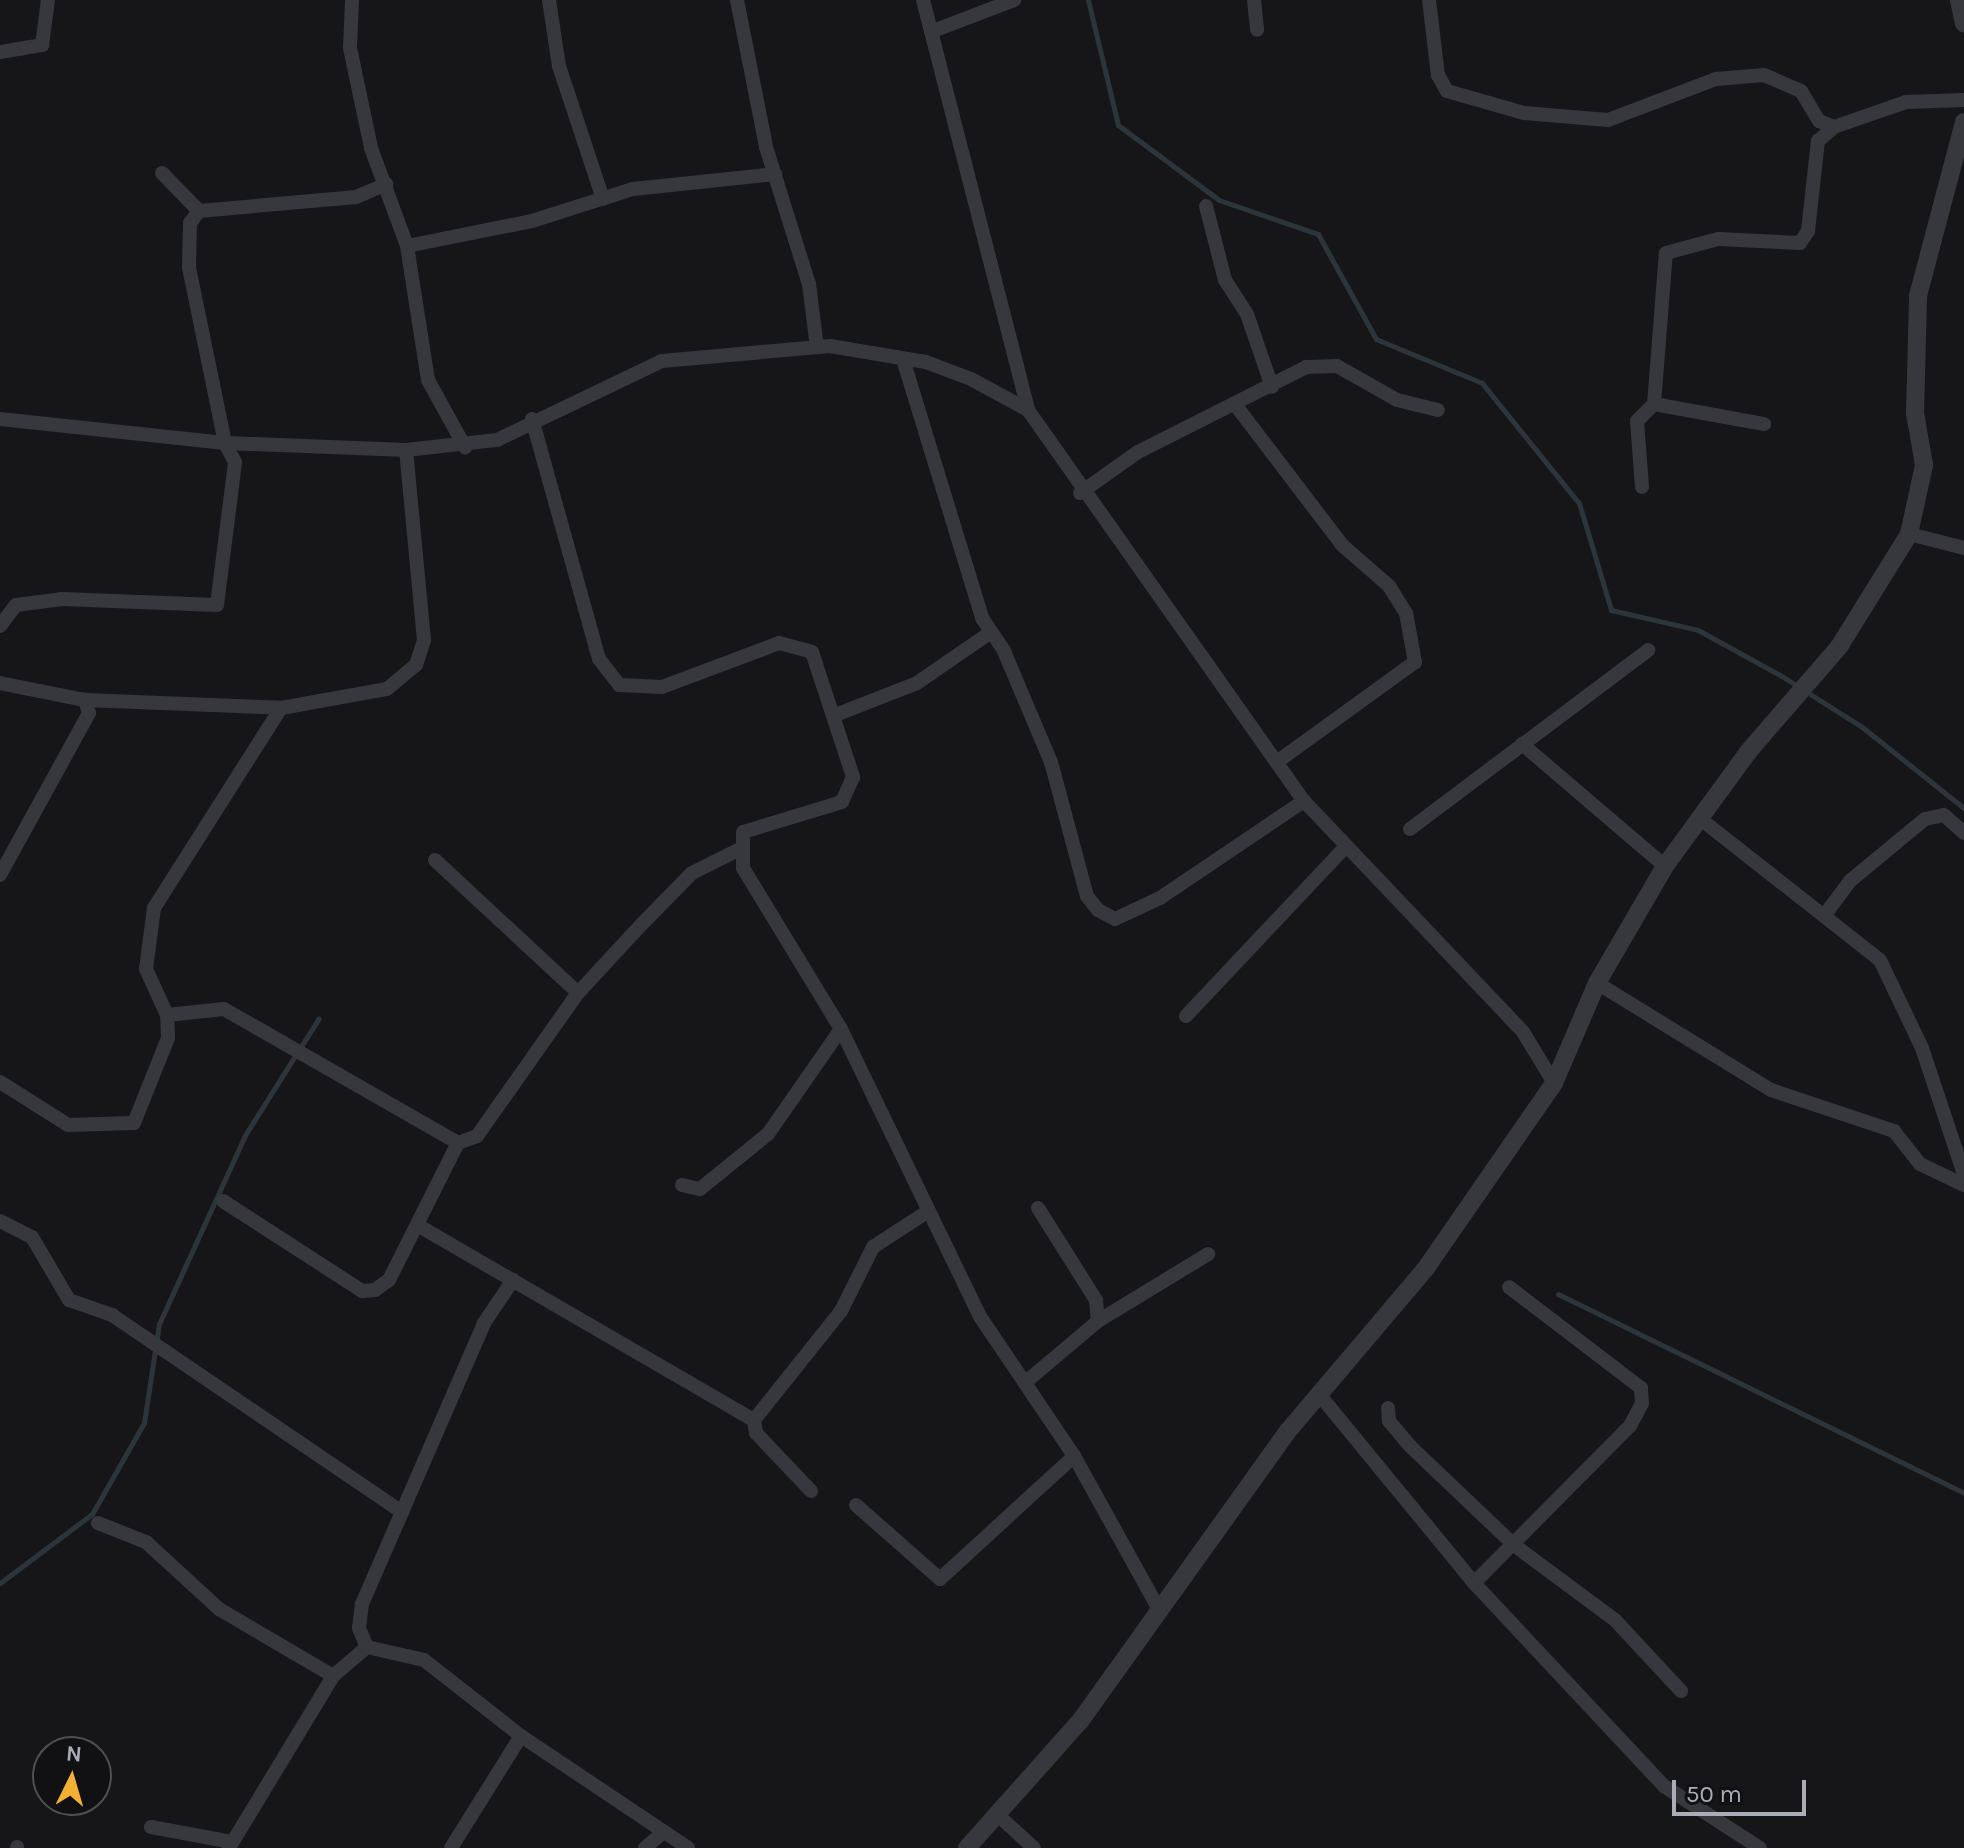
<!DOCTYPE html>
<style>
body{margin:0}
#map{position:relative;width:1964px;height:1848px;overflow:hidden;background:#161618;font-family:Karla,sans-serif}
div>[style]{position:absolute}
.stream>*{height:5px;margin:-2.5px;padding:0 2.5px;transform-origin:2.5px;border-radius:2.5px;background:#2c353c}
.minor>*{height:14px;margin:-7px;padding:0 7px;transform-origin:7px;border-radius:7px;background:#37383d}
.tertiary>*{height:18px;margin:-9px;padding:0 9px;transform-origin:9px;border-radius:9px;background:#37383d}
span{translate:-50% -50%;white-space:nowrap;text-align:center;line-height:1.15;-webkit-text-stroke:7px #111113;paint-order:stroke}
.north{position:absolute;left:32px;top:1736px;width:80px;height:80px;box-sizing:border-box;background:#111113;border:2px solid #4d4f55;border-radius:50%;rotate:5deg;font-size:22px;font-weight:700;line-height:32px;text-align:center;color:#a8adb8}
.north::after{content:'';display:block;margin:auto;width:28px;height:36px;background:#f2b134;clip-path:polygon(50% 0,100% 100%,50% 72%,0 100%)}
.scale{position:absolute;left:1672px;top:1780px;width:134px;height:36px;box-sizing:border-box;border:4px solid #a8adb8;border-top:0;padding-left:10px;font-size:24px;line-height:28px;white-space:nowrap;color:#a8adb8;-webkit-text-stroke:6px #111113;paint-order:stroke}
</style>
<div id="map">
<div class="stream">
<div style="left:1088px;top:0;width:129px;rotate:76.5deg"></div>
<div style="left:1118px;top:125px;width:126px;rotate:36.6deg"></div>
<div style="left:1219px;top:200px;width:105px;rotate:19deg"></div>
<div style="left:1318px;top:234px;width:120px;rotate:61.1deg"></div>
<div style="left:1376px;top:339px;width:115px;rotate:22.5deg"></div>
<div style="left:1482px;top:383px;width:154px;rotate:51.1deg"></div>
<div style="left:1579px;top:503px;width:112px;rotate:73.3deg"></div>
<div style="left:1611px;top:610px;width:89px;rotate:12.9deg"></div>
<div style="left:1698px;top:630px;width:94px;rotate:28.8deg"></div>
<div style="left:1780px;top:675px;width:97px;rotate:32.4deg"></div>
<div style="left:1862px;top:727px;width:130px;rotate:38.5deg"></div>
<div style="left:1558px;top:1294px;width:452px;rotate:26.1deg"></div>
<div style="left:0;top:1583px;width:115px;rotate:-36.9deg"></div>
<div style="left:92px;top:1514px;width:105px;rotate:-60.3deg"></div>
<div style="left:144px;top:1423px;width:100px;rotate:-81.4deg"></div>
<div style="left:159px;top:1324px;width:208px;rotate:-65.5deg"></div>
<div style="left:245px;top:1135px;width:138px;rotate:-57.7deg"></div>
</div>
<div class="minor">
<div style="left:352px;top:0;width:48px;rotate:92.4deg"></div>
<div style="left:350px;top:48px;width:102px;rotate:78.1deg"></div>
<div style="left:371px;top:148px;width:104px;rotate:69.8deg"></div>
<div style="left:407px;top:246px;width:136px;rotate:81.1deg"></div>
<div style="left:428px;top:380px;width:77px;rotate:61.1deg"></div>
<div style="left:549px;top:0;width:67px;rotate:81.4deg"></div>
<div style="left:559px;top:66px;width:140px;rotate:71.7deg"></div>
<div style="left:737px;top:0;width:150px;rotate:78.8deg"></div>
<div style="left:766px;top:147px;width:144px;rotate:72.6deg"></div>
<div style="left:809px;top:284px;width:64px;rotate:82.8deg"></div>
<div style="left:923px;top:0;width:423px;rotate:75.6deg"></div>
<div style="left:1254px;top:0;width:30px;rotate:84deg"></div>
<div style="left:1429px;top:0;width:76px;rotate:83.2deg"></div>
<div style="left:1438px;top:75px;width:18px;rotate:61deg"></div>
<div style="left:1447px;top:91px;width:80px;rotate:15.9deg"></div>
<div style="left:1524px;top:113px;width:84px;rotate:4.8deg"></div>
<div style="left:1608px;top:120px;width:116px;rotate:-20.8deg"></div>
<div style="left:1716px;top:79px;width:48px;rotate:-4.8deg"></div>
<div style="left:1764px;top:75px;width:40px;rotate:23.4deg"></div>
<div style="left:1801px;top:91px;width:35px;rotate:59deg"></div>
<div style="left:1819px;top:121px;width:16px;rotate:22deg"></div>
<div style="left:1834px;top:127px;width:76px;rotate:-19.1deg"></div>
<div style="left:1906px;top:102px;width:58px;rotate:-2deg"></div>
<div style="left:933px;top:31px;width:87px;rotate:-20.9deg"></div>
<div style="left:0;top:52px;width:43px;rotate:-9.5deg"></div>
<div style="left:42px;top:45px;width:45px;rotate:-82.4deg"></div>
<div style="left:1206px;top:206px;width:76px;rotate:75.6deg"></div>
<div style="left:1225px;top:280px;width:40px;rotate:57.1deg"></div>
<div style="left:1247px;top:314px;width:77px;rotate:71.1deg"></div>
<div style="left:199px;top:211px;width:158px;rotate:-5.1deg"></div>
<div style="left:356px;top:197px;width:33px;rotate:-23deg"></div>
<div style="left:407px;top:246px;width:127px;rotate:-11.3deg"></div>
<div style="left:532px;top:221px;width:106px;rotate:-17.6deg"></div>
<div style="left:633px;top:189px;width:143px;rotate:-6deg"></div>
<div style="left:903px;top:359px;width:271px;rotate:73deg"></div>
<div style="left:982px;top:618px;width:40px;rotate:56deg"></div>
<div style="left:1004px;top:651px;width:121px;rotate:67.1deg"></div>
<div style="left:1051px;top:762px;width:139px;rotate:75deg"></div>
<div style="left:1087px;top:896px;width:18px;rotate:52deg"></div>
<div style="left:1098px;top:910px;width:19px;rotate:28deg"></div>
<div style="left:1115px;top:919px;width:50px;rotate:-25deg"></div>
<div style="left:1160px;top:898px;width:174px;rotate:-34deg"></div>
<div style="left:1654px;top:404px;width:112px;rotate:10.3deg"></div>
<div style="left:1237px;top:407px;width:173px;rotate:52.7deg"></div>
<div style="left:1342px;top:545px;width:62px;rotate:41.1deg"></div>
<div style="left:1389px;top:586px;width:32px;rotate:58deg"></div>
<div style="left:1406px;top:613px;width:50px;rotate:79.6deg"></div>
<div style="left:1415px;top:662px;width:165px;rotate:144.1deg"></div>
<div style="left:0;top:419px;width:226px;rotate:6.1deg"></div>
<div style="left:225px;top:443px;width:181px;rotate:2.2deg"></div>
<div style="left:406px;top:450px;width:92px;rotate:-6.3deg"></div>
<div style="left:497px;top:440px;width:183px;rotate:-25.6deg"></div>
<div style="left:662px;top:361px;width:169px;rotate:-5.1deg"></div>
<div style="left:830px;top:346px;width:97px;rotate:9.5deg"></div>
<div style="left:926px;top:362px;width:48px;rotate:20.7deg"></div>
<div style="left:971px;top:379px;width:65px;rotate:28.5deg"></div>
<div style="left:1028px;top:410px;width:479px;rotate:54.8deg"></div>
<div style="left:1304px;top:801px;width:318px;rotate:46.5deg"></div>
<div style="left:1523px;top:1032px;width:60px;rotate:58.7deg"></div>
<div style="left:532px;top:419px;width:249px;rotate:74.4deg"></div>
<div style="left:599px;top:659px;width:33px;rotate:52deg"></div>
<div style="left:619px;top:685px;width:43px;rotate:2.7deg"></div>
<div style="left:662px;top:687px;width:125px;rotate:-20.6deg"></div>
<div style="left:779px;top:643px;width:34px;rotate:15deg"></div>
<div style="left:812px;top:652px;width:132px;rotate:71.8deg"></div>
<div style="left:853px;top:777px;width:27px;rotate:114deg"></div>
<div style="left:842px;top:802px;width:103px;rotate:163.1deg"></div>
<div style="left:743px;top:832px;width:36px;rotate:90deg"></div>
<div style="left:743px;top:868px;width:188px;rotate:58.7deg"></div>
<div style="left:841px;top:1029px;width:321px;rotate:64.2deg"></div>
<div style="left:981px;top:1318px;width:166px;rotate:56deg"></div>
<div style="left:1074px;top:1456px;width:177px;rotate:61deg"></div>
<div style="left:1642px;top:487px;width:66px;rotate:-94.3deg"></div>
<div style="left:1637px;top:421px;width:24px;rotate:-45deg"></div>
<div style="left:1654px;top:404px;width:151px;rotate:-85.5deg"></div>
<div style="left:1666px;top:253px;width:54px;rotate:-15.1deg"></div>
<div style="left:1718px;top:239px;width:82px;rotate:2.8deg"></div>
<div style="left:1800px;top:243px;width:14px;rotate:-56deg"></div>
<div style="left:1808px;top:231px;width:91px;rotate:-83.7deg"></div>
<div style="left:1818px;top:141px;width:21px;rotate:-41deg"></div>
<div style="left:1080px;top:493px;width:71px;rotate:-35.3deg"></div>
<div style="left:1138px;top:452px;width:188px;rotate:-26.8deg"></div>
<div style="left:1306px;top:367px;width:31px;rotate:-2deg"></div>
<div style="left:1337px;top:366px;width:69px;rotate:29.5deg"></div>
<div style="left:1397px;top:400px;width:42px;rotate:13.7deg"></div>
<div style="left:1909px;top:534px;width:57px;rotate:14.3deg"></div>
<div style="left:0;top:626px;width:26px;rotate:-53deg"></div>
<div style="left:16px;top:605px;width:46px;rotate:-7.4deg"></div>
<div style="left:62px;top:599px;width:155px;rotate:2.2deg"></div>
<div style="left:217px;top:605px;width:144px;rotate:-82.8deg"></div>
<div style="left:235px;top:462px;width:21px;rotate:-118deg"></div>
<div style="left:225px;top:443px;width:180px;rotate:-101.6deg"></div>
<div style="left:189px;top:267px;width:44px;rotate:-88.7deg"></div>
<div style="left:190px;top:223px;width:15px;rotate:-53deg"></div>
<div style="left:199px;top:211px;width:53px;rotate:-134.2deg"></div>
<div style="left:0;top:683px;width:87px;rotate:11.3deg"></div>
<div style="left:85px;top:700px;width:196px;rotate:2.3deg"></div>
<div style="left:281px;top:708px;width:108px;rotate:-10.2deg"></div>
<div style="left:387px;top:689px;width:38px;rotate:-40deg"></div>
<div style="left:416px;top:665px;width:26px;rotate:-72deg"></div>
<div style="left:424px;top:640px;width:191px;rotate:-95.4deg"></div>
<div style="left:838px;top:714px;width:85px;rotate:-21.4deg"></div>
<div style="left:917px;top:683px;width:86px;rotate:-34.6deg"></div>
<div style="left:1522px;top:744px;width:188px;rotate:40.5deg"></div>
<div style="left:1698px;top:817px;width:231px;rotate:38.2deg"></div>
<div style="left:1880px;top:960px;width:98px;rotate:64.5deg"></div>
<div style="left:1922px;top:1048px;width:133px;rotate:71.6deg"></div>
<div style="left:1410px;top:829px;width:298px;rotate:-36.9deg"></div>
<div style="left:435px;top:860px;width:195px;rotate:42.9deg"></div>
<div style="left:0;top:875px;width:185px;rotate:-61.2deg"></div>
<div style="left:89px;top:713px;width:14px;rotate:-107deg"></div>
<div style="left:1824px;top:916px;width:44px;rotate:-53.4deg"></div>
<div style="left:1850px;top:881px;width:97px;rotate:-39.6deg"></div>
<div style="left:1925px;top:819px;width:19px;rotate:-12deg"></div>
<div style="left:1944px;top:815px;width:27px;rotate:42deg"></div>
<div style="left:1597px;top:983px;width:204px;rotate:31.6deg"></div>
<div style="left:1771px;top:1090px;width:130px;rotate:18.4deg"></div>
<div style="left:1894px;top:1131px;width:42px;rotate:51.8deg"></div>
<div style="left:1920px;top:1164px;width:49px;rotate:25.5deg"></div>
<div style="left:167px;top:1015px;width:57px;rotate:-6deg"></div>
<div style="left:224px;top:1009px;width:270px;rotate:29.8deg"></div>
<div style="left:1186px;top:1016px;width:233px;rotate:-46.7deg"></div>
<div style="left:0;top:1082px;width:80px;rotate:32.3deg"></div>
<div style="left:68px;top:1125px;width:66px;rotate:-1.7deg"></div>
<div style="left:134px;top:1123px;width:92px;rotate:-68.2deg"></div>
<div style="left:168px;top:1038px;width:23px;rotate:-92deg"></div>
<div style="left:167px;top:1015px;width:51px;rotate:-114.5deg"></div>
<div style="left:146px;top:969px;width:62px;rotate:-82.5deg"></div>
<div style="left:154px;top:908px;width:237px;rotate:-57.6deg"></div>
<div style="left:458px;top:1143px;width:20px;rotate:-20deg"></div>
<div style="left:477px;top:1136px;width:175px;rotate:-54.8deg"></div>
<div style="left:578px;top:993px;width:94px;rotate:-47.2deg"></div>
<div style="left:642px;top:924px;width:71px;rotate:-45.6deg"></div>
<div style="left:692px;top:873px;width:51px;rotate:-26.6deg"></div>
<div style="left:682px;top:1185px;width:18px;rotate:13deg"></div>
<div style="left:700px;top:1189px;width:87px;rotate:-39deg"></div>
<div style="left:768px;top:1134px;width:128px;rotate:-55.2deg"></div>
<div style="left:223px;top:1201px;width:166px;rotate:32.9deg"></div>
<div style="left:362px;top:1291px;width:13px;rotate:-4deg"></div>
<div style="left:375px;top:1290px;width:17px;rotate:-36deg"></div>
<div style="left:389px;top:1280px;width:153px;rotate:-63.3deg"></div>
<div style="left:1038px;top:1208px;width:109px;rotate:57.8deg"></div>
<div style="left:1096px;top:1300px;width:21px;rotate:85deg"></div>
<div style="left:0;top:1221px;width:36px;rotate:27deg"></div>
<div style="left:32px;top:1237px;width:73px;rotate:59.6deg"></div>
<div style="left:69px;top:1300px;width:46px;rotate:19.2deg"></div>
<div style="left:112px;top:1315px;width:351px;rotate:34.2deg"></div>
<div style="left:419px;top:1226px;width:387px;rotate:30.1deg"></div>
<div style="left:754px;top:1420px;width:139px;rotate:-51.4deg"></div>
<div style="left:841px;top:1311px;width:72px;rotate:-63.4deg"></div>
<div style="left:873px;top:1247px;width:64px;rotate:-32.9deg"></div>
<div style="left:1027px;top:1381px;width:93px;rotate:-40.2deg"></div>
<div style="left:1098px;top:1321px;width:129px;rotate:-31.3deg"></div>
<div style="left:1318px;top:1393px;width:246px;rotate:50.6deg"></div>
<div style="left:1474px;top:1583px;width:278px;rotate:46.9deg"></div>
<div style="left:1664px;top:1786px;width:114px;rotate:32.9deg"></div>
<div style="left:1388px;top:1408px;width:13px;rotate:86deg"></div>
<div style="left:1389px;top:1421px;width:33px;rotate:50deg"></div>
<div style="left:1410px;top:1446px;width:144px;rotate:43.6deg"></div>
<div style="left:1514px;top:1545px;width:126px;rotate:36.6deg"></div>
<div style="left:1615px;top:1620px;width:97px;rotate:47.1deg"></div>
<div style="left:754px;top:1420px;width:13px;rotate:81deg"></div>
<div style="left:756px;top:1433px;width:80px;rotate:46.5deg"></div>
<div style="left:856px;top:1505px;width:112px;rotate:41.4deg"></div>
<div style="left:940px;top:1579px;width:182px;rotate:-42.5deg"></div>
<div style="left:98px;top:1523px;width:52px;rotate:21.6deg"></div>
<div style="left:146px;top:1542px;width:99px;rotate:42.5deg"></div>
<div style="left:219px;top:1609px;width:132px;rotate:30.4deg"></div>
<div style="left:333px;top:1676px;width:45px;rotate:-40.5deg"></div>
<div style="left:367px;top:1647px;width:58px;rotate:12.8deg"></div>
<div style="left:424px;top:1660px;width:123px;rotate:38.1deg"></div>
<div style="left:521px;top:1736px;width:201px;rotate:33.8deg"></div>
<div style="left:1474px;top:1583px;width:221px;rotate:-45.2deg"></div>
<div style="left:1630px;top:1426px;width:26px;rotate:-62deg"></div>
<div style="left:1642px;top:1403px;width:15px;rotate:-94deg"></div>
<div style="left:1641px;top:1388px;width:166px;rotate:-142.6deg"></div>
<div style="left:367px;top:1647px;width:21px;rotate:-113deg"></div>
<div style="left:359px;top:1628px;width:24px;rotate:-83deg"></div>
<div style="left:362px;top:1604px;width:306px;rotate:-66.5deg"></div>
<div style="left:484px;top:1323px;width:52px;rotate:-56deg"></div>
<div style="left:1000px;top:1817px;width:46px;rotate:42.4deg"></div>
<div style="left:151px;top:1827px;width:82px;rotate:10.5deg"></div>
<div style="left:17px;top:1848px;width:1px;rotate:-90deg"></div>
<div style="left:229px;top:1848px;width:201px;rotate:-58.8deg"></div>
<div style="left:451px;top:1848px;width:132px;rotate:-58deg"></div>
<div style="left:645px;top:1848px;width:23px;rotate:-41deg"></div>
</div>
<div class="tertiary">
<div style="left:1959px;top:0;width:24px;rotate:78deg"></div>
<div style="left:967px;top:1848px;width:171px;rotate:-48.3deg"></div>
<div style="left:1081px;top:1720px;width:355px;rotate:-54.4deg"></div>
<div style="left:1288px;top:1431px;width:214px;rotate:-49.7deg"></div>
<div style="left:1426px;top:1268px;width:225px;rotate:-55.3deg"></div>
<div style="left:1554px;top:1083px;width:109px;rotate:-66.7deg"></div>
<div style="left:1597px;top:983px;width:135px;rotate:-59.8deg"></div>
<div style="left:1665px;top:866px;width:141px;rotate:-53.9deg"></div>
<div style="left:1748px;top:752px;width:139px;rotate:-49.1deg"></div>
<div style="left:1839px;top:647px;width:133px;rotate:-58.2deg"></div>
<div style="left:1909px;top:534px;width:71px;rotate:-77.7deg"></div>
<div style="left:1924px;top:465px;width:53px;rotate:-99.8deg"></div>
<div style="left:1915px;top:413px;width:117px;rotate:-88.5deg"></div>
<div style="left:1918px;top:296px;width:180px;rotate:-75.2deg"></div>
</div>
<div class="north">N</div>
<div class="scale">50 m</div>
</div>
